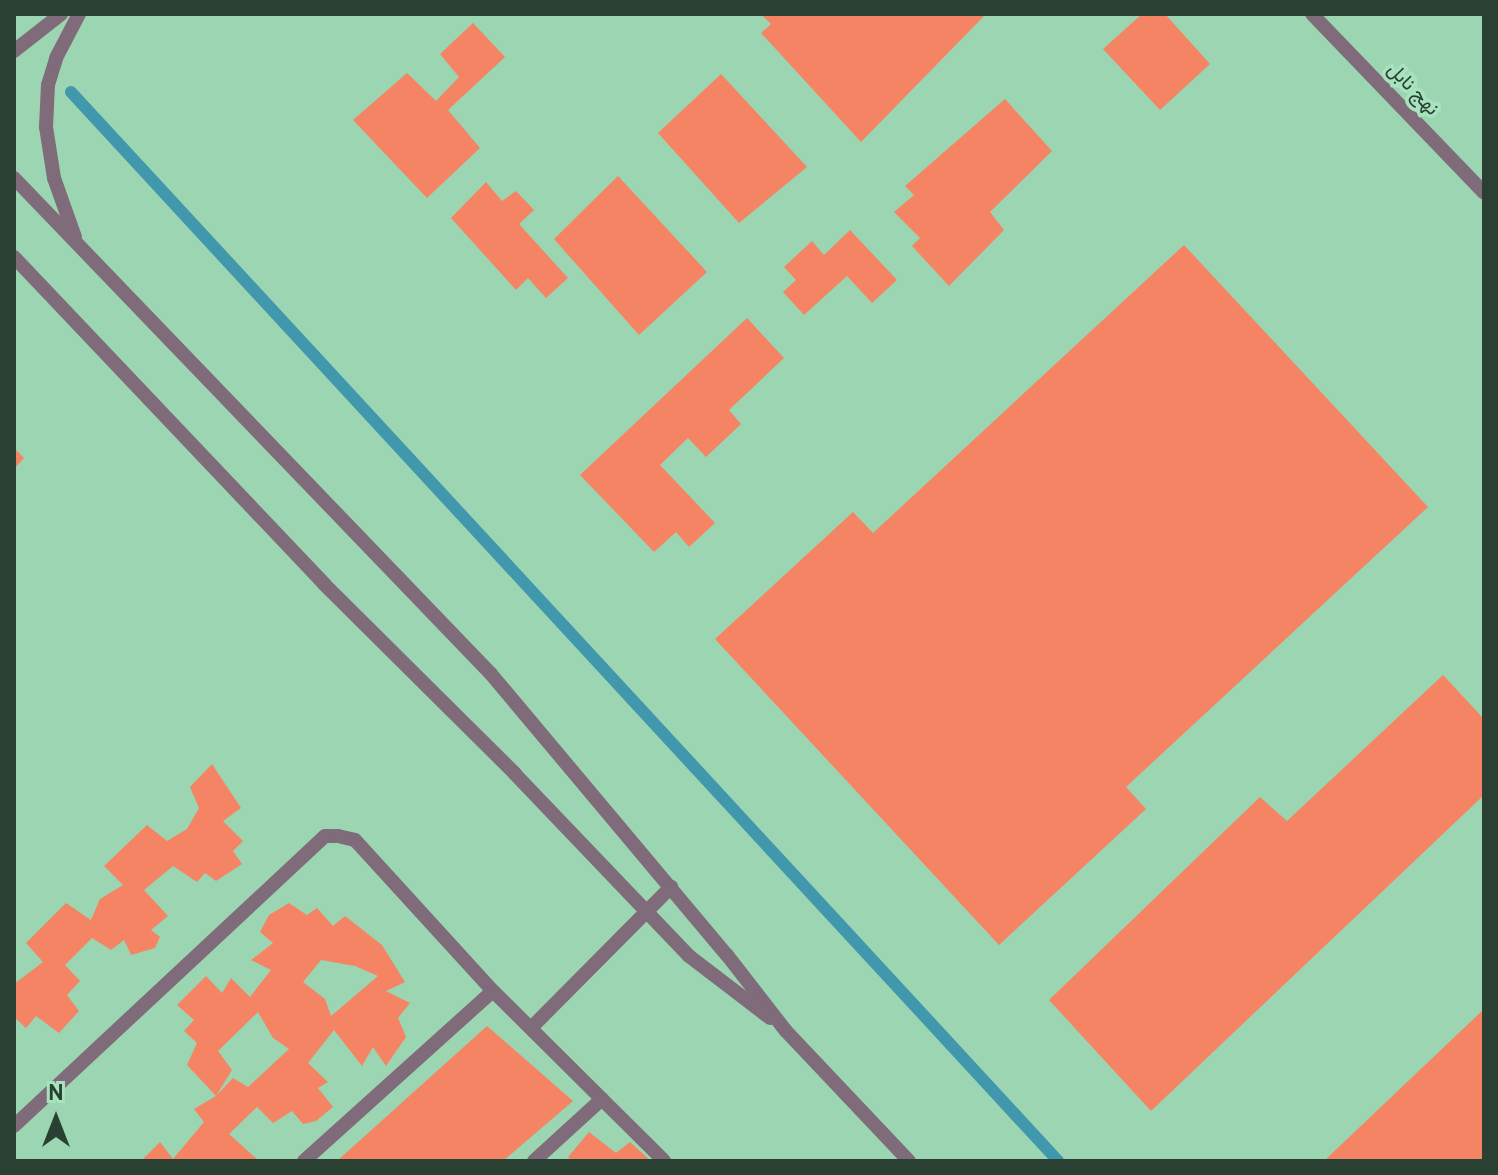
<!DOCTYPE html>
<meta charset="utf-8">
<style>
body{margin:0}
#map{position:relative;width:1498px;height:1175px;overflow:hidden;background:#9cd5b1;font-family:Overpass,Vazirmatn,sans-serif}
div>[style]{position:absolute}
.stream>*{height:12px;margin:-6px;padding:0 6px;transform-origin:6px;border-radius:6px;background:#4197ac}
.building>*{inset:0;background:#f58464}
.minor>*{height:14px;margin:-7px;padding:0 7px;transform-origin:7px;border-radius:7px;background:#806b7a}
span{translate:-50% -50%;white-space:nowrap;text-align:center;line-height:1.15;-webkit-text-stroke:7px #a9e2be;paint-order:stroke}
.street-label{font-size:20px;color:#294032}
.frame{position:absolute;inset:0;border:16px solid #294032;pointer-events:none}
.north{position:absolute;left:16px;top:1079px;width:80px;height:80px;-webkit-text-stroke:6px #a9e2be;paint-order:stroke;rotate:0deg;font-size:22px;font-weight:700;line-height:32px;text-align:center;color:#294032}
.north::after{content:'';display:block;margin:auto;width:28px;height:36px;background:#294032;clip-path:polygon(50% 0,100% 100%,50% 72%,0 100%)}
</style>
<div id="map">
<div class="stream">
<div style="left:71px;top:92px;width:1455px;rotate:47.28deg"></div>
</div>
<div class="building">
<div style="clip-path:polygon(761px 14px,986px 14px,861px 142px,761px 33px,771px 24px)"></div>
<div style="clip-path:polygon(1142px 14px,1165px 14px,1210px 64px,1160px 110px,1103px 49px)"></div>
<div style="clip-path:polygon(473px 23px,505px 57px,448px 110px,480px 148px,427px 198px,353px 120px,407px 73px,436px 101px,459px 77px,440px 54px)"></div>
<div style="clip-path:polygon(721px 74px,807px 167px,739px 223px,658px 133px)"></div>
<div style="clip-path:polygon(1005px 99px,1052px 151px,990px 212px,1004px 230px,949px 286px,912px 246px,920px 238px,894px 212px,914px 195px,905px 186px)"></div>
<div style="clip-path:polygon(618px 176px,707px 272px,639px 335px,554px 239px)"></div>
<div style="clip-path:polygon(486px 182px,502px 201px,516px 191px,534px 210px,519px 224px,568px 278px,546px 298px,528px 278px,516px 290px,451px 218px)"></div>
<div style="clip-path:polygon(850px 230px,897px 280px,872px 303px,847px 276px,804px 315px,783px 292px,796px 280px,784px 267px,812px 241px,824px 255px)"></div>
<div style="clip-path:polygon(1184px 245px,1428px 507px,1126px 787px,1146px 809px,999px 945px,715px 639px,853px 512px,873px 533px)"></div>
<div style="clip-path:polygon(747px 318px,784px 358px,729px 410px,741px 424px,706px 457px,688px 438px,660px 465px,715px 523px,689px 547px,676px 532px,654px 552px,580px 475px)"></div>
<div style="clip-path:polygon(14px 448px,24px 458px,14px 469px)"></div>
<div style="clip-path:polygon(1443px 675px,1484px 719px,1484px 795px,1151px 1111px,1049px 1000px,1260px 797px,1287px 821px)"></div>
<div style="clip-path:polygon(212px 764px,241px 808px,223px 821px,243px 841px,233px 851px,242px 864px,216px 881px,205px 873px,197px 882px,173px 866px,144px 890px,168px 916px,151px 930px,160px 937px,155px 948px,131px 955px,124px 940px,111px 950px,92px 938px,65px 965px,80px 981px,67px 995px,79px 1011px,59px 1033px,36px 1016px,26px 1028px,14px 1017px,14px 984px,43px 962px,26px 943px,66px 903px,91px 920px,100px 899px,123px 885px,104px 866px,147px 825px,167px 841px,187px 829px,199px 808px,190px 787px)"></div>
<div style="clip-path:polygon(evenodd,289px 903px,307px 915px,317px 908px,333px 926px,345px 916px,382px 945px,405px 982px,386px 991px,410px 1003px,398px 1018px,406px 1037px,386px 1066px,373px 1047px,362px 1066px,334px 1030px,308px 1063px,328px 1082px,318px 1088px,333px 1107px,316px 1121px,303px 1124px,292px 1111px,273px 1123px,257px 1107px,229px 1134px,259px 1161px,141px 1161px,160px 1142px,173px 1159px,204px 1122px,194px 1109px,216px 1096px,187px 1065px,197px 1043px,184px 1031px,194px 1020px,177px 1005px,206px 976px,222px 993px,231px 978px,250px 997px,271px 970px,251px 960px,273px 943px,260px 932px,269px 915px,289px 903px,321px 960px,355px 966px,378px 976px,331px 1016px,325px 999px,303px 982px,321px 960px,289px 903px,258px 1012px,273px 1038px,289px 1049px,248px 1087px,233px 1078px,216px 1096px,232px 1070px,218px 1051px,258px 1012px)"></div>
<div style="clip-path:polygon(1484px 1009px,1484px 1161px,1324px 1161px)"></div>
<div style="clip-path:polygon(487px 1026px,573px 1101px,503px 1161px,337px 1161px)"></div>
<div style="clip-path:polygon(589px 1132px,616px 1153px,630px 1142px,651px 1161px,572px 1161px,568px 1157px)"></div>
</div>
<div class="minor">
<div style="left:1312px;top:14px;width:248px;rotate:46.1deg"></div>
<div style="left:14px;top:51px;width:60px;rotate:-38.2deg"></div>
<div style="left:14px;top:178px;width:688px;rotate:46.12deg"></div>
<div style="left:491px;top:674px;width:367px;rotate:50deg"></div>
<div style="left:727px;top:955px;width:96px;rotate:52.2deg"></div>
<div style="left:786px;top:1031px;width:179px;rotate:46.6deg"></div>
<div style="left:75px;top:237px;width:63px;rotate:-109.6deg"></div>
<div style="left:54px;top:178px;width:52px;rotate:-98.9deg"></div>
<div style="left:46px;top:127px;width:42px;rotate:-87.3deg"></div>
<div style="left:48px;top:85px;width:28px;rotate:-73deg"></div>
<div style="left:56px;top:58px;width:50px;rotate:-62.4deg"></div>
<div style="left:14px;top:257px;width:451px;rotate:46.5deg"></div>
<div style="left:324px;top:584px;width:269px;rotate:44.8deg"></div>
<div style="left:515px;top:774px;width:252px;rotate:46.3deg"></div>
<div style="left:689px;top:956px;width:102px;rotate:37.4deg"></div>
<div style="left:531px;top:1028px;width:199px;rotate:-45.2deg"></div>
<div style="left:14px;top:1126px;width:425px;rotate:-43deg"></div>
<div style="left:325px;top:836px;width:13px"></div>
<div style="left:338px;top:836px;width:17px;rotate:13deg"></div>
<div style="left:355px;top:840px;width:205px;rotate:47.6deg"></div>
<div style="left:493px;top:991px;width:241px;rotate:44.8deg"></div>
<div style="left:304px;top:1161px;width:254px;rotate:-42deg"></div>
<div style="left:534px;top:1161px;width:92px;rotate:-42.4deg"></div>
</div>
<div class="street-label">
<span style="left:1412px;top:90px;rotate:46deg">نهج نابل</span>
</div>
<div class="frame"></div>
<div class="north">N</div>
</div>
